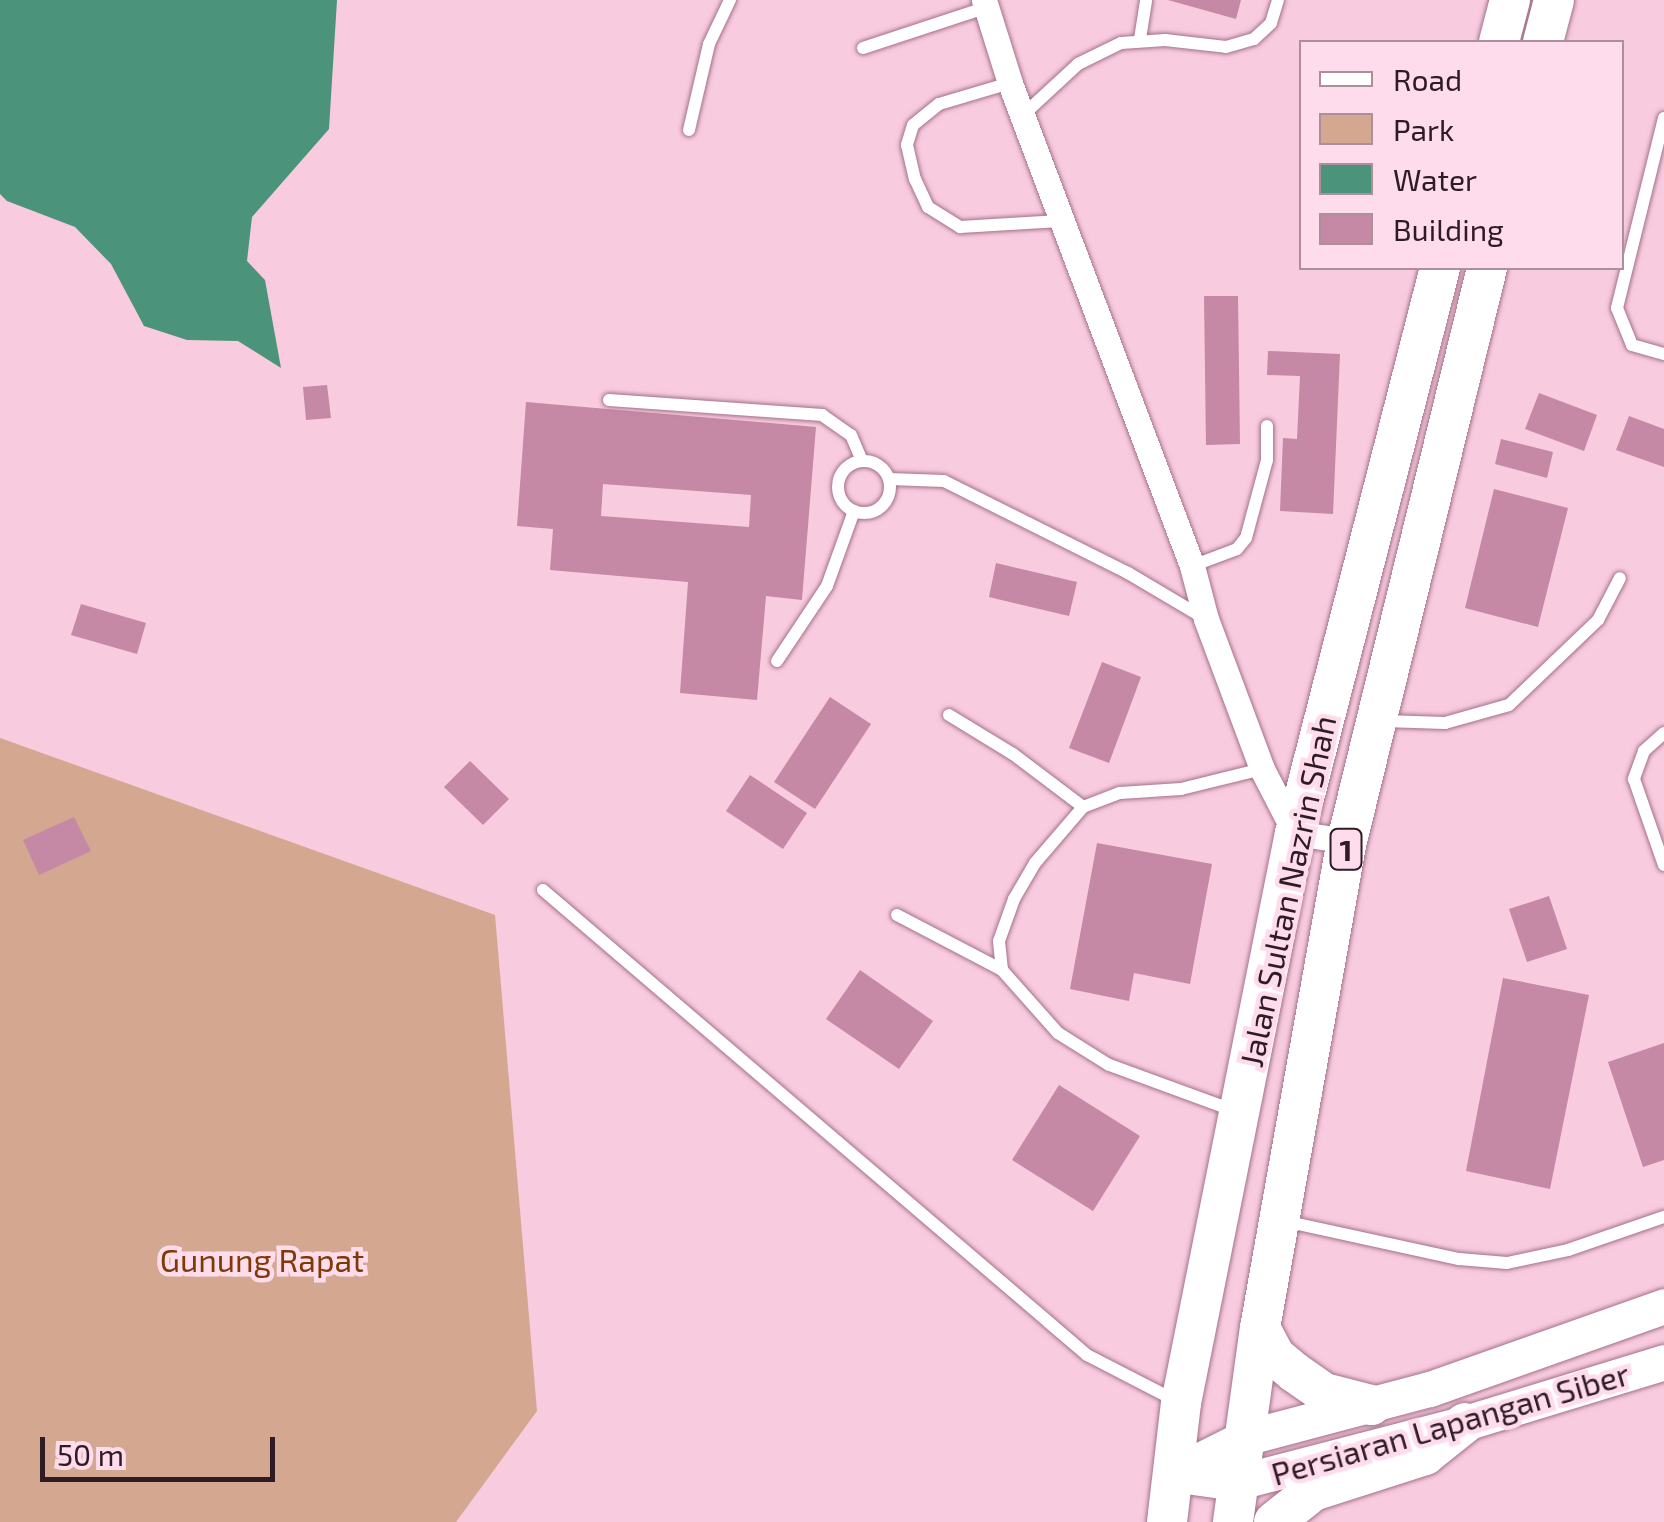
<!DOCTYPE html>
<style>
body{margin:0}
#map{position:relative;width:1664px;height:1522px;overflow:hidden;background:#f8cbdf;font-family:"Exo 2",sans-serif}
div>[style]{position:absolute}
.green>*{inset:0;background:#d3a790}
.water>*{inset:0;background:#4b937b}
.building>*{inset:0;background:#c588a5}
.roads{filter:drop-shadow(0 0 2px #a47189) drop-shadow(0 0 2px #a47189)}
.service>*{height:12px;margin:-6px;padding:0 6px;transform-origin:6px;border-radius:6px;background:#fff}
.service>.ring{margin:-6px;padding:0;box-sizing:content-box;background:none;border:12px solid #fff;border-radius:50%}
.minor>*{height:25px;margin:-12.5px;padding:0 12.5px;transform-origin:12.5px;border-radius:12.5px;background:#fff}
.secondary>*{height:35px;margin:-17.5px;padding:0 17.5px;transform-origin:17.5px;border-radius:17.5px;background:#fff}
.trunk>*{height:40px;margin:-20px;padding:0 20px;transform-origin:20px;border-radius:20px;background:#fff}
span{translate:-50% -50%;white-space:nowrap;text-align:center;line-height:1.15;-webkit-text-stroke:9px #fedceb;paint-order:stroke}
.shield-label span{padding:2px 8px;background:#fedceb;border:2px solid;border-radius:8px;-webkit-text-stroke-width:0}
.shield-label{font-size:30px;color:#2f1b24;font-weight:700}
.street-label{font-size:32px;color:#2f1b24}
.park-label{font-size:32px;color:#7f3904}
.legend{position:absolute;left:1299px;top:40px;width:325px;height:230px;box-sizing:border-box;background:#fedceb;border:2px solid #ab8f9b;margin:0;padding:12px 18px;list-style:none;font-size:30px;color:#2f1b24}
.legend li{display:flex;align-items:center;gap:20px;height:50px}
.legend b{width:50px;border:2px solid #ab8f9b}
.scale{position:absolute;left:40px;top:1437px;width:235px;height:45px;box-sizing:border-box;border:5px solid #2f1b24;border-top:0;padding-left:12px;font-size:30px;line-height:35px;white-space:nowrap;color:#2f1b24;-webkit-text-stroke:8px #fedceb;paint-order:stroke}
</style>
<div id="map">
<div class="green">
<div style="clip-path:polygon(0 738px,495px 915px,537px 1411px,456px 1522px,0 1522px)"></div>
</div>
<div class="water">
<div style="clip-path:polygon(0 0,337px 0,329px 129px,252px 217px,247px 261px,265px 280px,281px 368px,238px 341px,187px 340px,144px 326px,111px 264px,75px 227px,7px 201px,0 194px)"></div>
</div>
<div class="building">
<div style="clip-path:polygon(1168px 0,1241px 0,1236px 19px)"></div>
<div style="clip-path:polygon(1204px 296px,1238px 296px,1240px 444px,1206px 445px)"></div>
<div style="clip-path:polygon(1268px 351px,1340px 354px,1333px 514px,1280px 511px,1283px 438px,1297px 439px,1300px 376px,1267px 375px)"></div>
<div style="clip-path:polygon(327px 385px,331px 418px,306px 420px,303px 387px)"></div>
<div style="clip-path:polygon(1539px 393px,1597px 415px,1584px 451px,1525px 429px)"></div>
<div style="clip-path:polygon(evenodd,526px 402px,816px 427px,802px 600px,766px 596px,757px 700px,680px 693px,688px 582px,550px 570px,553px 529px,517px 526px,526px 402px,603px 484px,751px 495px,749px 527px,601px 516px,603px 484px)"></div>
<div style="clip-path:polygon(1629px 416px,1664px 429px,1664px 467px,1616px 450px)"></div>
<div style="clip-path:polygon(1501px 439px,1553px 452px,1547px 478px,1495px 464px)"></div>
<div style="clip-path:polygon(1494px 489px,1568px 508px,1538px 627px,1465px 608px)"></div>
<div style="clip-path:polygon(996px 563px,1077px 582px,1069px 616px,989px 597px)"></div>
<div style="clip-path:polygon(81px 604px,146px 623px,137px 654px,71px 635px)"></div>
<div style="clip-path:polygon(1102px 662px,1141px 677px,1109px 763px,1069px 748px)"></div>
<div style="clip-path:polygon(830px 697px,871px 724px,815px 809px,774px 782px)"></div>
<div style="clip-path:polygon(470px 761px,509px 799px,483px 825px,444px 787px)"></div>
<div style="clip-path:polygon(750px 775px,807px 813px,783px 849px,726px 811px)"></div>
<div style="clip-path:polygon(74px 817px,91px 851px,39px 875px,23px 840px)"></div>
<div style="clip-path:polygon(1097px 843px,1212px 864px,1190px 984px,1134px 973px,1129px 1001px,1070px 989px)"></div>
<div style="clip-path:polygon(1549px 896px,1567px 949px,1527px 962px,1509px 909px)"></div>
<div style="clip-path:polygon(860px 970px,933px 1021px,899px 1069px,826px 1019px)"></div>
<div style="clip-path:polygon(1503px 978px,1589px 995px,1550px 1189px,1466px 1171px)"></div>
<div style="clip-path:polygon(1664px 1043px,1664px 1160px,1643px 1167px,1608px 1062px)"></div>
<div style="clip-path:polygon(1059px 1085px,1140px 1136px,1093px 1211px,1012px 1160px)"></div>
</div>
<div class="roads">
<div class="service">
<div style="left:1140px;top:39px;width:39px;rotate:-81deg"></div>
<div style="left:863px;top:48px;width:128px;rotate:-18.2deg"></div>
<div style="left:1010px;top:83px;width:74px;rotate:163.5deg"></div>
<div style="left:939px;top:104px;width:33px;rotate:141deg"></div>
<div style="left:913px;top:125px;width:21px;rotate:107deg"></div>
<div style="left:907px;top:145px;width:35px;rotate:77deg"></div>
<div style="left:915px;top:179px;width:31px;rotate:65deg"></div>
<div style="left:928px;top:207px;width:38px;rotate:32deg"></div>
<div style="left:960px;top:227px;width:100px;rotate:-3.4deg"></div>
<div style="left:1023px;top:115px;width:75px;rotate:-42.8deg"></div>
<div style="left:1078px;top:64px;width:48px;rotate:-26deg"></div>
<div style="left:1121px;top:43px;width:44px;rotate:-3.9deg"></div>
<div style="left:1165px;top:40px;width:61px;rotate:6.5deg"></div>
<div style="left:1226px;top:47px;width:29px;rotate:-16deg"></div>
<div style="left:1254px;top:39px;width:23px;rotate:-43deg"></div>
<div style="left:1271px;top:23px;width:24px;rotate:-73deg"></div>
<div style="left:1664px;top:118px;width:196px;rotate:103.9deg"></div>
<div style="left:1617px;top:308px;width:40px;rotate:68deg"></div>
<div style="left:1632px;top:345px;width:33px;rotate:16deg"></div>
<div style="left:689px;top:130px;width:88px;rotate:-76.9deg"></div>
<div style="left:709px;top:44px;width:49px;rotate:-64.5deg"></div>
<div style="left:609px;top:400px;width:214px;rotate:4deg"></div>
<div style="left:822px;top:415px;width:35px;rotate:35deg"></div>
<div style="left:851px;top:435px;width:28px;rotate:67deg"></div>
<div class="ring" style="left:838px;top:461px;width:40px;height:40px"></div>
<div style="left:889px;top:479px;width:55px;rotate:2.1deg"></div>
<div style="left:944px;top:481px;width:206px;rotate:26.6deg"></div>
<div style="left:1128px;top:573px;width:88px;rotate:30.6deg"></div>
<div style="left:1192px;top:566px;width:48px;rotate:-20.7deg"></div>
<div style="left:1237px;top:549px;width:14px;rotate:-51deg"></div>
<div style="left:1246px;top:538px;width:81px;rotate:-74.9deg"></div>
<div style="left:1267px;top:460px;width:34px;rotate:-90deg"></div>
<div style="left:777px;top:661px;width:90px;rotate:-56.3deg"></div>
<div style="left:827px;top:586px;width:80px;rotate:-70.2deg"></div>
<div style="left:949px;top:715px;width:75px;rotate:31.4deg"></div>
<div style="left:1013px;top:754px;width:88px;rotate:37.1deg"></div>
<div style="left:1384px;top:721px;width:61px;rotate:1.9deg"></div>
<div style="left:1445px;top:723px;width:66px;rotate:-15.7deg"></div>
<div style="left:1509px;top:705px;width:123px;rotate:-43.7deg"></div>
<div style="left:1598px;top:620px;width:47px;rotate:-62.4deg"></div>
<div style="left:1664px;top:733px;width:27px;rotate:138deg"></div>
<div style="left:1644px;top:751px;width:30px;rotate:110deg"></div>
<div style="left:1634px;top:779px;width:91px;rotate:70.8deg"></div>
<div style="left:543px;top:890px;width:716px;rotate:40.52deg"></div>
<div style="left:1087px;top:1355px;width:98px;rotate:27.3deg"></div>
<div style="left:897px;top:915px;width:119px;rotate:27.6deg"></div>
<div style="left:1235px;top:1111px;width:134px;rotate:-159.9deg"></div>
<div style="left:1109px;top:1065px;width:60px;rotate:-147.9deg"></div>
<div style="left:1058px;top:1033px;width:84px;rotate:-131.6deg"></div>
<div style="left:1002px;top:970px;width:29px;rotate:-96deg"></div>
<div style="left:999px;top:941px;width:45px;rotate:-70.3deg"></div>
<div style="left:1014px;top:899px;width:42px;rotate:-59.7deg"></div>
<div style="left:1035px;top:863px;width:74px;rotate:-49.4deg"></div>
<div style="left:1083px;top:807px;width:40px;rotate:-21deg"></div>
<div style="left:1120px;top:793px;width:61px;rotate:-3.8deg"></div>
<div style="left:1181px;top:789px;width:83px;rotate:-13.9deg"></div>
<div style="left:1284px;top:1221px;width:179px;rotate:12.3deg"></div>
<div style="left:1459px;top:1259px;width:48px;rotate:4.8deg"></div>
<div style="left:1507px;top:1263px;width:62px;rotate:-12deg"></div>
<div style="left:1568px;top:1250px;width:102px;rotate:-19deg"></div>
</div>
<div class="minor">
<div style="left:984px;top:0;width:87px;rotate:72.6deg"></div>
<div style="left:1010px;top:83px;width:516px;rotate:69.35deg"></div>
<div style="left:1192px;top:566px;width:55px;rotate:75.2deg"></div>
<div style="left:1206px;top:619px;width:160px;rotate:69.5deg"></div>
<div style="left:1262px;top:769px;width:72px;rotate:62.7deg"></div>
<div style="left:1295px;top:833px;width:53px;rotate:8.7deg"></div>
</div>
<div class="secondary">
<div style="left:1172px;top:1474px;width:80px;rotate:-26.6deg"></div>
<div style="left:1244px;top:1438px;width:192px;rotate:-14.8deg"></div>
<div style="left:1430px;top:1389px;width:248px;rotate:-19.5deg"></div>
<div style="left:1172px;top:1474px;width:64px;rotate:8.1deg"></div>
<div style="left:1235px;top:1483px;width:238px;rotate:-14.6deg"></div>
<div style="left:1465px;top:1423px;width:208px;rotate:-17deg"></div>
</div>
<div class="trunk">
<div style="left:1499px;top:42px;width:43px;rotate:-75.3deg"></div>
<div style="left:1543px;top:42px;width:43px;rotate:-75.3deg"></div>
<div style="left:1260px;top:1328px;width:32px;rotate:62deg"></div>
<div style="left:1275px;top:1356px;width:25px;rotate:40deg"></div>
<div style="left:1294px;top:1372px;width:37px;rotate:35deg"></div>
<div style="left:1324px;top:1393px;width:49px;rotate:14.3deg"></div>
<div style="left:1167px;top:1522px;width:120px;rotate:-83.3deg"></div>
<div style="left:1181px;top:1403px;width:581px;rotate:-78.69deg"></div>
<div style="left:1295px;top:833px;width:583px;rotate:-75.61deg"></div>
<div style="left:1233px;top:1522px;width:196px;rotate:-82.1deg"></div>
<div style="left:1260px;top:1328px;width:495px;rotate:-79.9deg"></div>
<div style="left:1347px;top:841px;width:590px;rotate:-76.27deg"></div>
<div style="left:1274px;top:1522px;width:50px;rotate:-38.5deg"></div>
<div style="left:1313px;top:1491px;width:118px;rotate:-17.8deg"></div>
<div style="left:1425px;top:1455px;width:51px;rotate:-38.7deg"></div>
</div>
</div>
<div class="shield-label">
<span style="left:1346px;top:849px">1</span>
</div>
<div class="street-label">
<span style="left:1287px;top:891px;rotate:-78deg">Jalan Sultan Nazrin Shah</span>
<span style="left:1450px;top:1423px;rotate:-16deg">Persiaran Lapangan Siber</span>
</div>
<div class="park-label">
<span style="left:262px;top:1259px">Gunung Rapat</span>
</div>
<ul class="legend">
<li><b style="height:12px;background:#fff"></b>Road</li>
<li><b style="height:28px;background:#d3a790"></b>Park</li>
<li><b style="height:28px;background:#4b937b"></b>Water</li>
<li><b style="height:28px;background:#c588a5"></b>Building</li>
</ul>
<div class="scale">50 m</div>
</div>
